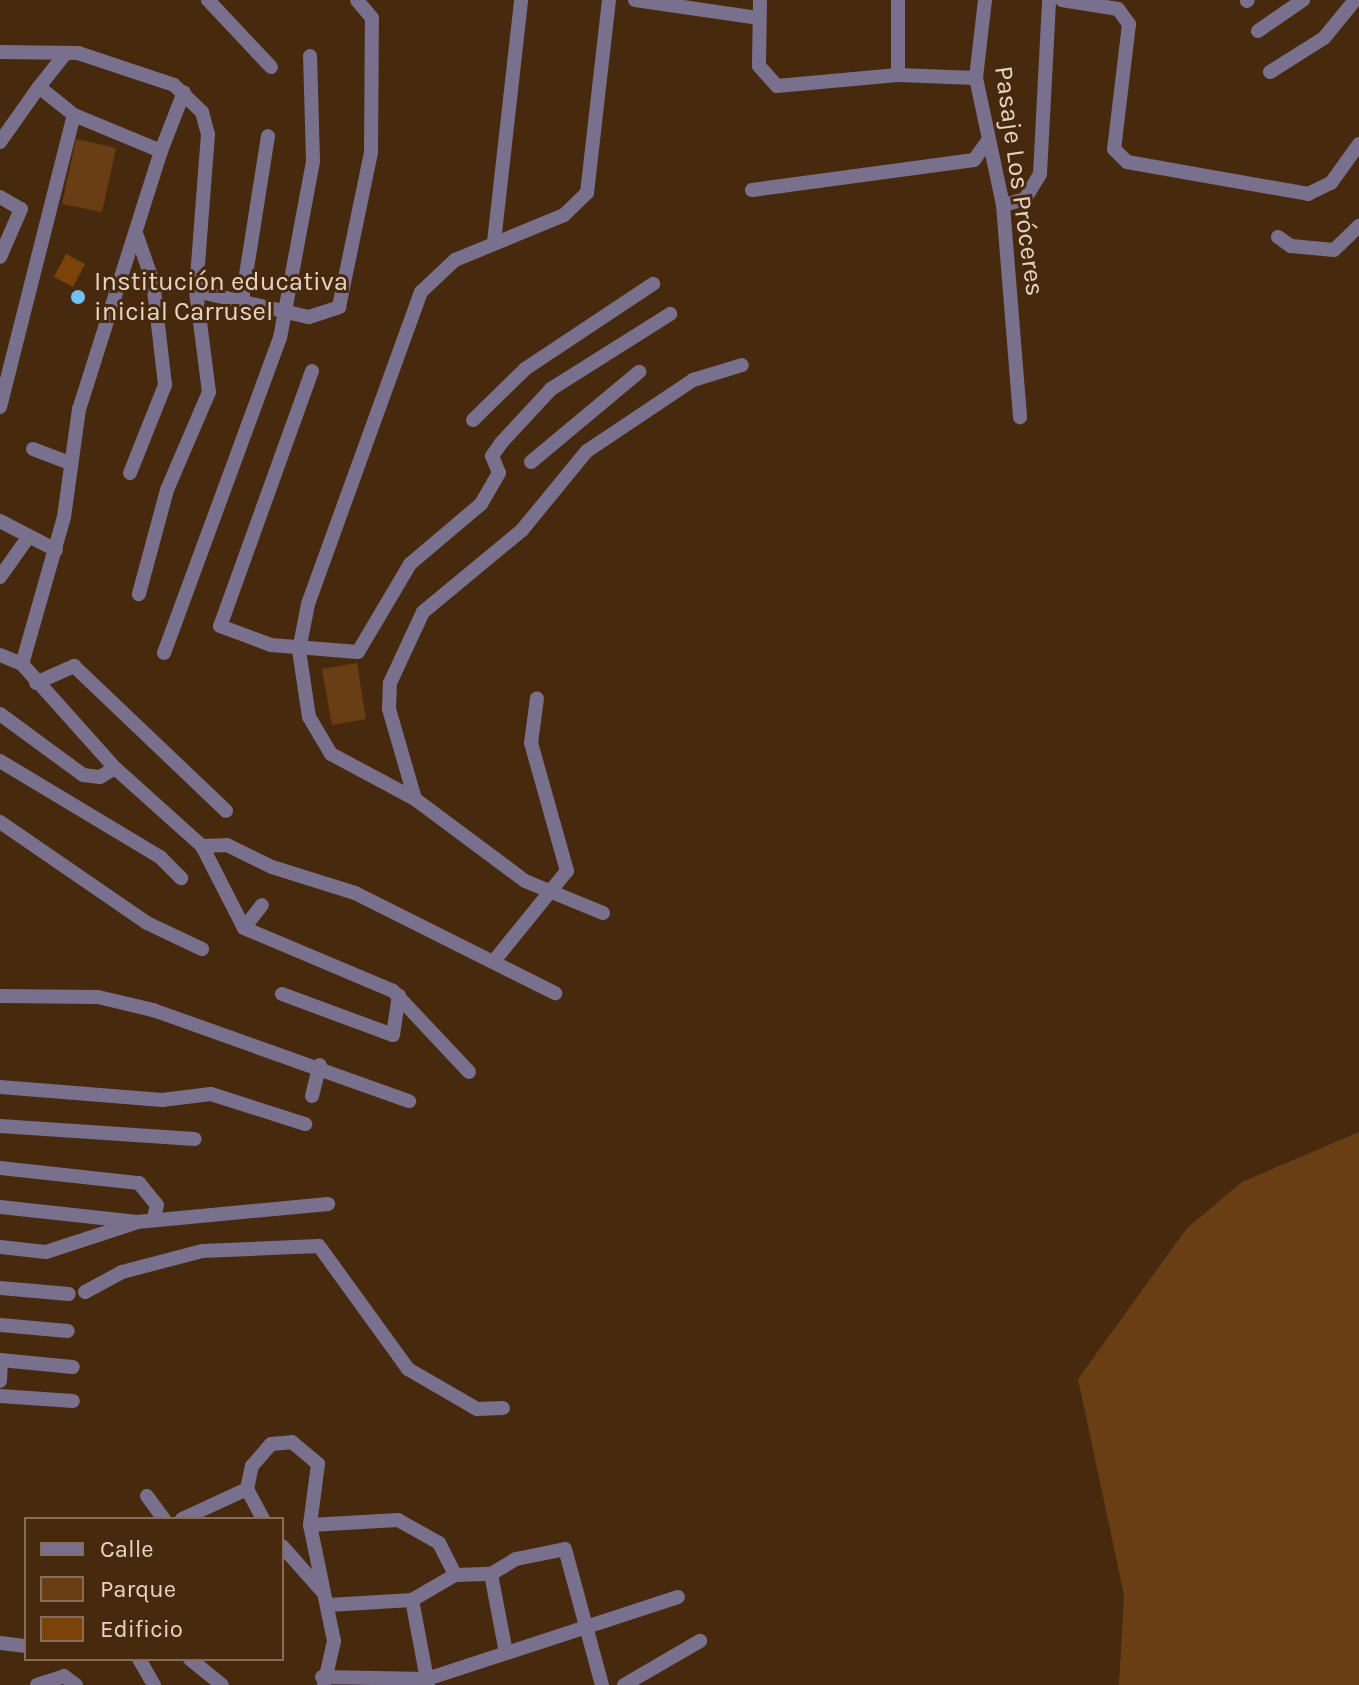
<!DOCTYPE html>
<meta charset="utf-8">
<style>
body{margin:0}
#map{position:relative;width:1359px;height:1685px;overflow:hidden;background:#47290e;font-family:Karla,sans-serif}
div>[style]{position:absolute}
.green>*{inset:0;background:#6a3e15}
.building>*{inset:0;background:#7b4309}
.minor>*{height:14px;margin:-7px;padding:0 7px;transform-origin:7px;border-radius:7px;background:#79708d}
.dots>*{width:22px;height:22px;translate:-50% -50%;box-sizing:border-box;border:4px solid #47290e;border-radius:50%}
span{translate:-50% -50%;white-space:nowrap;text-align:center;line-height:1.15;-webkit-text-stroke:6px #47290e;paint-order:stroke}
.street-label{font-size:26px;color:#e7d3c4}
.poi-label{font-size:26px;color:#e7d3c4}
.left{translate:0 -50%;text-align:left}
.legend{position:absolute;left:24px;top:1517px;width:260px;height:144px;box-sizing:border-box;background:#47290e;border:2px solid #876d57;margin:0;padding:10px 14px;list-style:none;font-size:24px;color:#e7d3c4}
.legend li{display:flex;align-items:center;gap:16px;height:40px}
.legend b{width:40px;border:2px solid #876d57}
</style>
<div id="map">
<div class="green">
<div style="clip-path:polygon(76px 139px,116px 148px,102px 212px,62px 204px)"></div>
<div style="clip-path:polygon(357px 663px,366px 719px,332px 725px,322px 669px)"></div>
<div style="clip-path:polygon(1359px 1132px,1359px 1685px,1119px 1685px,1124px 1595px,1078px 1379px,1187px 1228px,1242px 1182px)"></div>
</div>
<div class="building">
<div style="clip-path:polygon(66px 254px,85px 264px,73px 287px,54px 277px)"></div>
</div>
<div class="minor">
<div style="left:208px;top:0;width:92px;rotate:46.8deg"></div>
<div style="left:635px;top:0;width:124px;rotate:8.3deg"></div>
<div style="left:760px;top:0;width:66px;rotate:90.9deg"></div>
<div style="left:759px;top:66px;width:27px;rotate:48deg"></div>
<div style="left:777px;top:86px;width:121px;rotate:-5.2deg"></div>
<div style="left:898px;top:75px;width:78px;rotate:2.2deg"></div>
<div style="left:985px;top:0;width:79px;rotate:96.6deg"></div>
<div style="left:976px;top:78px;width:130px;rotate:78deg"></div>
<div style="left:1003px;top:205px;width:213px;rotate:85.4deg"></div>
<div style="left:1062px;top:0;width:57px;rotate:9.1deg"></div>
<div style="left:1118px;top:9px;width:19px;rotate:54deg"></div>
<div style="left:1129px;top:24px;width:126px;rotate:96.8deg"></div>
<div style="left:1114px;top:149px;width:18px;rotate:45deg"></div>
<div style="left:1127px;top:162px;width:184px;rotate:10deg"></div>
<div style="left:1308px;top:194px;width:25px;rotate:-26deg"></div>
<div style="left:1331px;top:183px;width:48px;rotate:-54.3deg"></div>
<div style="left:1247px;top:1px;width:1px;rotate:-45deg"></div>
<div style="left:1258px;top:31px;width:55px;rotate:-34.6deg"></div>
<div style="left:0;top:52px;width:78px;rotate:0.7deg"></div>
<div style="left:78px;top:53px;width:101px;rotate:18.4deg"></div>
<div style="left:174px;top:85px;width:39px;rotate:44deg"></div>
<div style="left:202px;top:112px;width:23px;rotate:75deg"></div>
<div style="left:208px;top:134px;width:157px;rotate:94.4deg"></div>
<div style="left:196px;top:291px;width:102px;rotate:82.7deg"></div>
<div style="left:209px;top:392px;width:107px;rotate:113.2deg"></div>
<div style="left:167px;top:490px;width:108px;rotate:105.1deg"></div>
<div style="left:1270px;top:72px;width:64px;rotate:-32.2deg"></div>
<div style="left:1324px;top:38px;width:49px;rotate:-50.8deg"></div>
<div style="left:898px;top:75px;width:75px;rotate:-90deg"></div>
<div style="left:39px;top:87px;width:42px;rotate:-51.8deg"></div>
<div style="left:0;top:142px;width:67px;rotate:-54.7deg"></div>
<div style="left:39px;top:87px;width:45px;rotate:38.7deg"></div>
<div style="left:74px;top:115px;width:94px;rotate:22.5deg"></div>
<div style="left:161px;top:151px;width:271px;rotate:107.6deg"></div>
<div style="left:79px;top:409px;width:109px;rotate:97.9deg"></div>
<div style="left:64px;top:517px;width:153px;rotate:105.9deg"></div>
<div style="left:161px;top:151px;width:63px;rotate:-68.7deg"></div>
<div style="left:752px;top:190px;width:224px;rotate:-7.7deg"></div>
<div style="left:974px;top:160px;width:24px;rotate:-54deg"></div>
<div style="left:0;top:197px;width:24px;rotate:30deg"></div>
<div style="left:21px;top:209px;width:52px;rotate:113.6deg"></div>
<div style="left:1003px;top:205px;width:23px;rotate:-15deg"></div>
<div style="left:1025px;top:199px;width:29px;rotate:-59deg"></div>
<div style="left:1040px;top:174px;width:174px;rotate:-87deg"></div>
<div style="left:1278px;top:237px;width:16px;rotate:35deg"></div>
<div style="left:1291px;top:246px;width:43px;rotate:5.3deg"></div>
<div style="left:1334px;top:250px;width:35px;rotate:-44deg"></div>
<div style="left:494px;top:242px;width:244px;rotate:-83.6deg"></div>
<div style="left:196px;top:291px;width:116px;rotate:13deg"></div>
<div style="left:309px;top:317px;width:32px;rotate:-18deg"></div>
<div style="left:339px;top:307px;width:158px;rotate:-78.3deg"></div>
<div style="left:371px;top:152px;width:134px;rotate:-89.6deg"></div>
<div style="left:372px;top:18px;width:23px;rotate:-130deg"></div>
<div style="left:242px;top:300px;width:166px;rotate:-81deg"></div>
<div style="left:312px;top:371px;width:271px;rotate:109.8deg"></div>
<div style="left:220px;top:626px;width:54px;rotate:20.4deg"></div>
<div style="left:271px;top:645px;width:87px;rotate:4.6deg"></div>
<div style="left:358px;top:652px;width:102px;rotate:-59.4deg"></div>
<div style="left:410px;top:564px;width:93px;rotate:-40.2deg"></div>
<div style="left:481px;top:504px;width:36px;rotate:-60deg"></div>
<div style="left:499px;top:473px;width:18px;rotate:-112deg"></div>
<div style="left:492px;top:456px;width:16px;rotate:-55deg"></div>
<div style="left:501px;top:443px;width:74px;rotate:-47.2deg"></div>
<div style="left:551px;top:389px;width:141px;rotate:-32.2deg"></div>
<div style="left:0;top:407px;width:301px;rotate:-75.8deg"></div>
<div style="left:473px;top:420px;width:73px;rotate:-44.4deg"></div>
<div style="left:525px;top:369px;width:154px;rotate:-33.6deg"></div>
<div style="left:33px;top:449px;width:40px;rotate:21deg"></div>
<div style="left:531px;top:462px;width:141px;rotate:-39.8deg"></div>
<div style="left:130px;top:473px;width:95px;rotate:-68.3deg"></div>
<div style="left:165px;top:385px;width:104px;rotate:-96.6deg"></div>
<div style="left:153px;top:282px;width:49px;rotate:-109.2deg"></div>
<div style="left:0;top:521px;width:63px;rotate:27.4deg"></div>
<div style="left:0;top:577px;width:50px;rotate:-54.7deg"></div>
<div style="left:164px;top:653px;width:336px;rotate:-69.8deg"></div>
<div style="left:280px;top:338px;width:180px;rotate:-79.4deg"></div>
<div style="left:313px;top:161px;width:105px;rotate:-91.6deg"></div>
<div style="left:0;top:655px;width:24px;rotate:22deg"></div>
<div style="left:22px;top:664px;width:140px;rotate:48.2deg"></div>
<div style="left:115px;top:768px;width:117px;rotate:41.9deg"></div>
<div style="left:202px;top:846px;width:92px;rotate:62.9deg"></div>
<div style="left:244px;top:928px;width:162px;rotate:22.9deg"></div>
<div style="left:393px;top:991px;width:111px;rotate:46.8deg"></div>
<div style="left:36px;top:683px;width:42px;rotate:-24.1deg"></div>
<div style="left:74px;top:666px;width:210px;rotate:43.6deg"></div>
<div style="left:0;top:714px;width:103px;rotate:36.3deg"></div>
<div style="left:83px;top:775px;width:17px;rotate:7deg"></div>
<div style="left:100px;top:777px;width:17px;rotate:-31deg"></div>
<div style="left:0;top:761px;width:187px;rotate:31deg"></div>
<div style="left:160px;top:857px;width:30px;rotate:45deg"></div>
<div style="left:415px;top:799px;width:94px;rotate:-106.1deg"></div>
<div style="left:389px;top:709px;width:26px;rotate:-88deg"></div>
<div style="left:390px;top:683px;width:78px;rotate:-65.1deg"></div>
<div style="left:423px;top:612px;width:129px;rotate:-39.6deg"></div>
<div style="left:522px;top:530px;width:102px;rotate:-50.6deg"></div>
<div style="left:587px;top:451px;width:128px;rotate:-33.8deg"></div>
<div style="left:693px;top:380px;width:51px;rotate:-17deg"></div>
<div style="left:0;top:822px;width:178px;rotate:34.5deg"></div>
<div style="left:147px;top:923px;width:61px;rotate:25.3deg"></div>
<div style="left:202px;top:846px;width:25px;rotate:-2deg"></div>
<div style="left:227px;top:845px;width:50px;rotate:26.1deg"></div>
<div style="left:272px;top:867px;width:87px;rotate:17.4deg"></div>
<div style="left:355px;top:893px;width:224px;rotate:26.6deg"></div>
<div style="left:603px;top:913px;width:84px;rotate:-157.7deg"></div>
<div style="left:525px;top:881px;width:137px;rotate:-143.3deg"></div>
<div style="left:415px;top:799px;width:95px;rotate:-151.8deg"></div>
<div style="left:331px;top:754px;width:43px;rotate:-120.7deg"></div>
<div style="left:309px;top:717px;width:68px;rotate:-98.5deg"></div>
<div style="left:299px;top:650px;width:47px;rotate:-78.9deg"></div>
<div style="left:308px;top:604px;width:332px;rotate:-70.1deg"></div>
<div style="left:421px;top:292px;width:47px;rotate:-43.3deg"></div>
<div style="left:455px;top:260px;width:118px;rotate:-22.4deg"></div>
<div style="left:564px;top:215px;width:32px;rotate:-44deg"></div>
<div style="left:587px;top:193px;width:194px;rotate:-83.5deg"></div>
<div style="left:244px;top:928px;width:29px;rotate:-52deg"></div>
<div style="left:494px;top:961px;width:116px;rotate:-51deg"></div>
<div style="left:567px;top:871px;width:133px;rotate:-105.7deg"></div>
<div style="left:531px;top:743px;width:45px;rotate:-82.4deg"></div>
<div style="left:282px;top:994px;width:118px;rotate:20.3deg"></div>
<div style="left:393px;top:1035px;width:40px;rotate:-81.5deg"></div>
<div style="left:0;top:996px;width:98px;rotate:0.6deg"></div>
<div style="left:98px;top:997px;width:57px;rotate:13.3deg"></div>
<div style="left:153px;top:1010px;width:272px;rotate:19.6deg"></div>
<div style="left:0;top:1087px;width:163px;rotate:4.6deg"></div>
<div style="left:162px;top:1100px;width:49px;rotate:-7deg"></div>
<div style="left:211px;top:1094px;width:99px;rotate:17.7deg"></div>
<div style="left:312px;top:1096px;width:32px;rotate:-76deg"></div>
<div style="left:0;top:1126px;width:195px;rotate:3.8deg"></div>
<div style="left:0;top:1168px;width:140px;rotate:6.2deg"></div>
<div style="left:139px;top:1183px;width:28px;rotate:51deg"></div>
<div style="left:157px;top:1205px;width:13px;rotate:103deg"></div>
<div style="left:0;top:1207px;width:138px;rotate:6.2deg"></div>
<div style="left:137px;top:1222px;width:192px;rotate:-5.4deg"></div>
<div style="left:0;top:1247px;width:46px;rotate:6.2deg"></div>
<div style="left:46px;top:1252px;width:94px;rotate:-18deg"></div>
<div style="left:0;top:1288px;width:69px;rotate:5deg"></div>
<div style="left:85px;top:1292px;width:42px;rotate:-28.4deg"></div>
<div style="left:122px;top:1272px;width:83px;rotate:-14.7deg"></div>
<div style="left:202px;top:1251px;width:117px;rotate:-2.4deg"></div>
<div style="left:319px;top:1246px;width:152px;rotate:54.1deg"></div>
<div style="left:408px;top:1369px;width:80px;rotate:30.1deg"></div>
<div style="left:477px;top:1409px;width:26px;rotate:-2deg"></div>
<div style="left:0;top:1325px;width:68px;rotate:5deg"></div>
<div style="left:0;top:1360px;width:73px;rotate:5.5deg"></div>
<div style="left:0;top:1381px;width:21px;rotate:-87deg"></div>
<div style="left:0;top:1396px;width:73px;rotate:3.9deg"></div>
<div style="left:147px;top:1496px;width:29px;rotate:54deg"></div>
<div style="left:182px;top:1519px;width:72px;rotate:-24.8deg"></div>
<div style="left:263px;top:1519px;width:34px;rotate:-118deg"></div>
<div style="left:247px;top:1489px;width:24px;rotate:-78deg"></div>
<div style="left:252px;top:1466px;width:29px;rotate:-49deg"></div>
<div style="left:271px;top:1444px;width:21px;rotate:-5deg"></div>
<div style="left:292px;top:1442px;width:34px;rotate:40deg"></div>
<div style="left:318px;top:1464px;width:62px;rotate:97.5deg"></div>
<div style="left:310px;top:1525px;width:118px;rotate:78.3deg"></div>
<div style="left:334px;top:1641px;width:45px;rotate:102.8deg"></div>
<div style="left:310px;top:1525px;width:88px;rotate:-3.3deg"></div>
<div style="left:398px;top:1520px;width:47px;rotate:29.3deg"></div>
<div style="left:439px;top:1543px;width:36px;rotate:63deg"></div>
<div style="left:455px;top:1575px;width:50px;rotate:149.8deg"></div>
<div style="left:412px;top:1600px;width:84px;rotate:176.6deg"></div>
<div style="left:282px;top:1546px;width:60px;rotate:48.4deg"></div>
<div style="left:491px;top:1574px;width:80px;rotate:79.2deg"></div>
<div style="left:455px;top:1575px;width:36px;rotate:-2deg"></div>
<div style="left:491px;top:1574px;width:29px;rotate:-31deg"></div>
<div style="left:516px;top:1559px;width:50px;rotate:-11.5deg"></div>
<div style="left:565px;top:1549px;width:141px;rotate:74.8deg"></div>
<div style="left:412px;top:1600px;width:86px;rotate:79.3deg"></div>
<div style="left:0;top:1643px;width:26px;rotate:7deg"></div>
<div style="left:139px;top:1659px;width:30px;rotate:60deg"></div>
<div style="left:190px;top:1659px;width:41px;rotate:39.1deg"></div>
<div style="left:322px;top:1677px;width:105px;rotate:1.1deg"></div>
<div style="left:427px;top:1679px;width:264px;rotate:-18.1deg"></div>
<div style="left:37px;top:1685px;width:28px;rotate:-18deg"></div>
<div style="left:64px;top:1676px;width:15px;rotate:37deg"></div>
<div style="left:624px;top:1685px;width:88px;rotate:-30.1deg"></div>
</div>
<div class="dots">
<div style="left:78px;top:297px;background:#72c1f5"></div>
</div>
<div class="street-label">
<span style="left:1019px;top:181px;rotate:82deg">Pasaje Los Próceres</span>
</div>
<div class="poi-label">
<span class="left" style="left:94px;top:297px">Institución educativa<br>inicial Carrusel</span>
</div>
<ul class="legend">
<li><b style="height:10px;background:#79708d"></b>Calle</li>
<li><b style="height:22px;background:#6a3e15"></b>Parque</li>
<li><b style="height:22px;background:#7b4309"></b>Edificio</li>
</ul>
</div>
